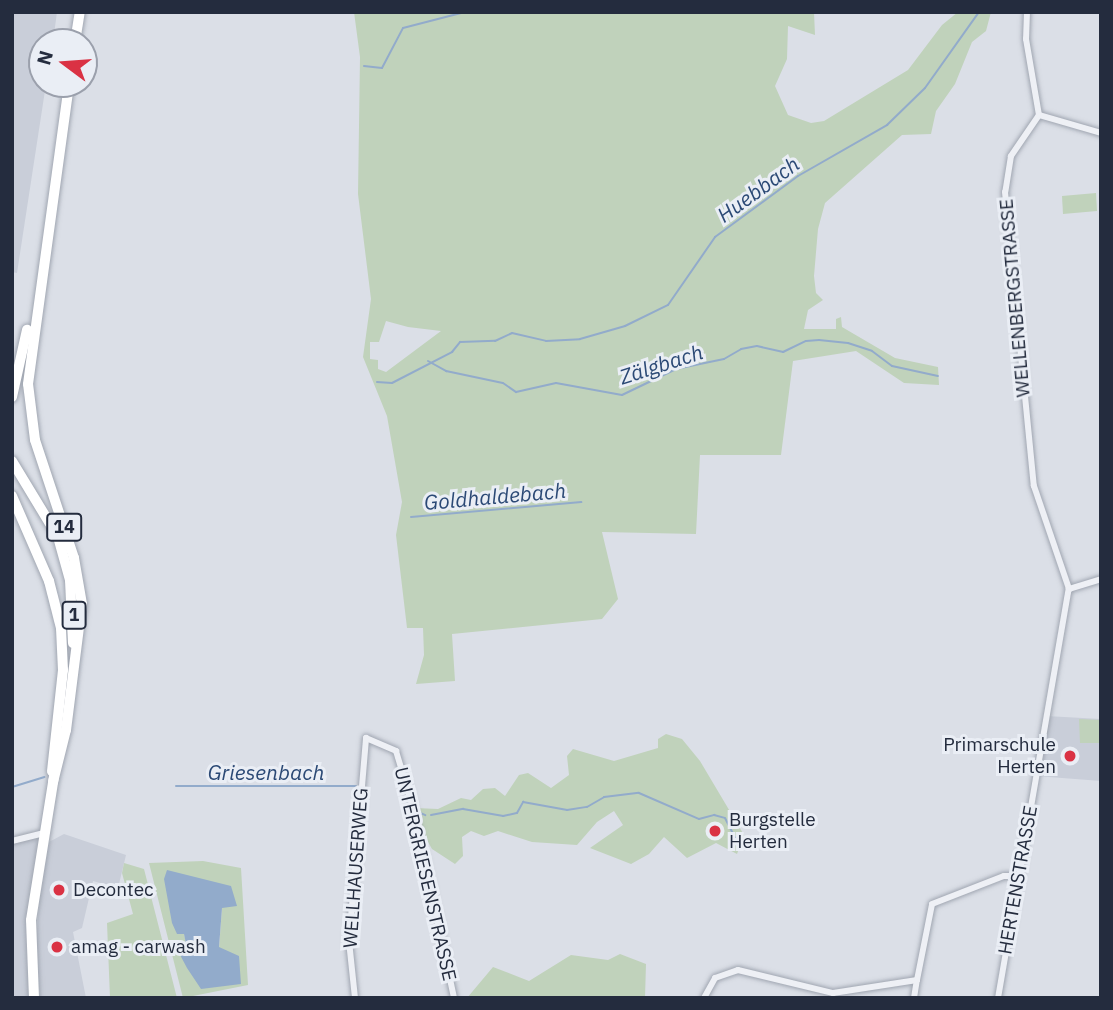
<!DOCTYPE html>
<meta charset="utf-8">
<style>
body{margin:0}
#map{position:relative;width:1113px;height:1010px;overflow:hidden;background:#dbdfe7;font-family:"IBM Plex Sans",sans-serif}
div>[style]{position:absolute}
.built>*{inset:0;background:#c9ced9}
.green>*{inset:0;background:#c0d2bb}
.water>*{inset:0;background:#92abcb}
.stream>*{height:2px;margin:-1px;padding:0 1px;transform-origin:1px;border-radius:1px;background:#92abcb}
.roads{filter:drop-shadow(0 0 2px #a0a6b1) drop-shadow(0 0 2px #a0a6b1)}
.street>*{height:6px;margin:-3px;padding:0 3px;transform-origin:3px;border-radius:3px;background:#eef0f5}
.primary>*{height:10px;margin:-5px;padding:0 5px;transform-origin:5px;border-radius:5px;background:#fff}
.dots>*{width:19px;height:19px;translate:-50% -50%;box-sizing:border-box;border:4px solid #eaeef5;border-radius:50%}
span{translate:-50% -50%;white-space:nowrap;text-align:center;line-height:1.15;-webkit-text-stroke:6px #eaeef5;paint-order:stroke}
.shield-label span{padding:2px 5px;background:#eaeef5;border:2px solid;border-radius:5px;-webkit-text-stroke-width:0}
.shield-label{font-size:18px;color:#242c3e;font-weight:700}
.street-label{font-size:19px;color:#242c3e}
.poi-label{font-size:19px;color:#242c3e}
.right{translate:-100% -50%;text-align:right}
.left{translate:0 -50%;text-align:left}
.water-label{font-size:21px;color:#2b4975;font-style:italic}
.frame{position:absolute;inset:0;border:14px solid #242c3e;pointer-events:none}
.north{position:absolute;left:28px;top:28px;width:70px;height:70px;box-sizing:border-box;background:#eaeef5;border:2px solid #9ba0ac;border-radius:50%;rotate:286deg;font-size:19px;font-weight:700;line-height:28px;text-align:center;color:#242c3e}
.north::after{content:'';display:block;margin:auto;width:24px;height:32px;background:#da3244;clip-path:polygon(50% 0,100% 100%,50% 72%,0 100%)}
</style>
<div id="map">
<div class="built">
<div style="clip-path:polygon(12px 12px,57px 12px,53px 42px,42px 42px,42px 84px,46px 84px,17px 273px,12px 272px)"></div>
<div style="clip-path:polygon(1046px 716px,1101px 719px,1101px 781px,1036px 776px)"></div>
<div style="clip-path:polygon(44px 833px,31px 920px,34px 998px,12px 998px,12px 842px)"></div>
<div style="clip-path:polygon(64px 834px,126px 855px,118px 888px,93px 881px,82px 928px,73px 932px,86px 998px,40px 998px,36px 951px,39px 902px,49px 842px)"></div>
</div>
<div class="green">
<div style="clip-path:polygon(evenodd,354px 12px,814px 12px,815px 35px,788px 26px,787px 59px,775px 86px,788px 115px,811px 123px,824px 121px,908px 70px,942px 25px,958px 12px,991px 12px,986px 31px,972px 42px,955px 84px,936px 111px,931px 134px,902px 135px,825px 203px,818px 229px,814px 276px,816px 293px,823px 300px,808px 310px,804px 329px,836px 329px,836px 319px,841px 317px,842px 327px,895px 358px,938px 367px,939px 385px,904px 383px,856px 351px,793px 361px,781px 455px,700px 455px,696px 534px,602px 532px,618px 599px,602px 619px,452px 634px,455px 681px,416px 684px,424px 655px,423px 628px,407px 628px,396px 535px,402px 502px,387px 416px,363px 357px,371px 299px,358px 194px,360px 57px,354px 12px,386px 321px,408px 327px,441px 331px,386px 372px,378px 369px,378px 360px,370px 359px,370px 342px,379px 342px,386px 321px)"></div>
<div style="clip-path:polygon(1096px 193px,1097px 211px,1063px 214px,1062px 196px)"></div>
<div style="clip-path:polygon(1079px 719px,1101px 720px,1101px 743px,1080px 743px)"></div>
<div style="clip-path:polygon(666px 734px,682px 739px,700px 761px,744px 835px,737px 854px,716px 843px,687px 858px,664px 837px,649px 854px,631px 864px,590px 848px,623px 825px,614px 811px,597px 822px,577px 845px,532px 842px,498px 831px,484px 836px,471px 831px,462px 837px,463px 856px,455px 864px,432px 849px,420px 828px,415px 808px,438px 809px,461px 798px,471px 800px,483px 789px,495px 788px,505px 796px,519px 775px,528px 773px,551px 788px,569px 775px,567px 756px,573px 749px,614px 761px,658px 748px,658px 739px)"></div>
<div style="clip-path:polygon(evenodd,203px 861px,241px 868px,248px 985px,183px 998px,149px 863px,203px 861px,231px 886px,222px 908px,219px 948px,180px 950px,186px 944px,184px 933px,231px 886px)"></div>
<div style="clip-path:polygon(124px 863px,144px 869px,177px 998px,110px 998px,107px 923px,133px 914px,122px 873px)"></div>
<div style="clip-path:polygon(620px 954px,646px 964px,645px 998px,467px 998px,493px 967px,529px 981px,571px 955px,608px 960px)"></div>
</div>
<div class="water">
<div style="clip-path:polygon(167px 870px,231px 886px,237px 906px,222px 908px,219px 947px,239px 956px,241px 984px,201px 989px,187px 968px,178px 951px,186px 944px,184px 934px,177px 934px,172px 923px,164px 879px)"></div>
</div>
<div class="stream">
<div style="left:364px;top:66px;width:18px;rotate:6deg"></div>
<div style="left:382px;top:68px;width:45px;rotate:-62.3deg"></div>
<div style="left:403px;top:28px;width:64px;rotate:-14.5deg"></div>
<div style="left:428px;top:361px;width:21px;rotate:29deg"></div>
<div style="left:446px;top:371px;width:58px;rotate:11.9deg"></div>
<div style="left:503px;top:383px;width:16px;rotate:35deg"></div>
<div style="left:516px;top:392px;width:41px;rotate:-12.7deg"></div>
<div style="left:556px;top:383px;width:67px;rotate:10.3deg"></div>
<div style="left:622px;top:395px;width:60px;rotate:-25.7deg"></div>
<div style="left:676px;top:369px;width:49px;rotate:-11.8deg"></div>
<div style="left:724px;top:359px;width:20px;rotate:-30deg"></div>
<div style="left:741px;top:349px;width:16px;rotate:-11deg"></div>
<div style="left:757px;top:346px;width:27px;rotate:13deg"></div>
<div style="left:783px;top:352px;width:25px;rotate:-26deg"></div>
<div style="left:806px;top:341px;width:13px;rotate:-4deg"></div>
<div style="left:819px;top:340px;width:29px;rotate:6deg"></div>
<div style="left:848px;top:343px;width:25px;rotate:18deg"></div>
<div style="left:872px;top:351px;width:25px;rotate:37deg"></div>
<div style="left:892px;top:366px;width:47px;rotate:12.3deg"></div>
<div style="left:377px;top:382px;width:15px;rotate:4deg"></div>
<div style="left:392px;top:383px;width:68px;rotate:-27.3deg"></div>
<div style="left:452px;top:352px;width:13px;rotate:-51deg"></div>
<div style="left:460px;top:342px;width:35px;rotate:-2deg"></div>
<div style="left:495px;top:341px;width:19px;rotate:-25deg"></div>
<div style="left:512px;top:333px;width:35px;rotate:13deg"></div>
<div style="left:546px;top:341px;width:34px;rotate:-3deg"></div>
<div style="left:580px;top:339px;width:47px;rotate:-16.1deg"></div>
<div style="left:625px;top:326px;width:48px;rotate:-26deg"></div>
<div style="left:668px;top:305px;width:83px;rotate:-55.3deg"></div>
<div style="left:715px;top:237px;width:103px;rotate:-36.3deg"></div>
<div style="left:798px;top:176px;width:103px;rotate:-29.8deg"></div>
<div style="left:887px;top:125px;width:53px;rotate:-44.2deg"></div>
<div style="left:925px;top:88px;width:93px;rotate:-54.6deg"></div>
<div style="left:411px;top:517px;width:171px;rotate:-5deg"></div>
<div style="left:176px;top:786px;width:180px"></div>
<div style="left:12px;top:787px;width:34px;rotate:-17deg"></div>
<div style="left:418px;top:812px;width:8px;rotate:23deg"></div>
<div style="left:431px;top:815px;width:33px;rotate:-11deg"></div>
<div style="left:463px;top:809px;width:41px;rotate:9.9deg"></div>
<div style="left:503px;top:816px;width:14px;rotate:-12deg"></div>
<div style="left:517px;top:813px;width:13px;rotate:-61deg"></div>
<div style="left:523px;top:802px;width:45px;rotate:10.3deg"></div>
<div style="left:567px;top:810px;width:20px;rotate:-9deg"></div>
<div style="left:587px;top:807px;width:20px;rotate:-30deg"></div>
<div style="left:604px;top:797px;width:35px;rotate:-7deg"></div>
<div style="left:639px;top:793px;width:65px;rotate:23.4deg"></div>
<div style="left:699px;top:819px;width:16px;rotate:-15deg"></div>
<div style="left:714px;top:815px;width:11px;rotate:15deg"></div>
<div style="left:725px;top:818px;width:25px;rotate:63deg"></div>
</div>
<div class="roads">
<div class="street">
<div style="left:1027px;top:12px;width:27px;rotate:92deg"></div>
<div style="left:1026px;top:39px;width:77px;rotate:80.3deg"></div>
<div style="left:1039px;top:115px;width:50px;rotate:124.3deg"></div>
<div style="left:1011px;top:156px;width:36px;rotate:99deg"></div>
<div style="left:1005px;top:192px;width:295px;rotate:84.4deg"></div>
<div style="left:1034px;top:486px;width:109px;rotate:71.2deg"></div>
<div style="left:1039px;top:115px;width:65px;rotate:16.2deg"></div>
<div style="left:12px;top:841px;width:33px;rotate:-14deg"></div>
<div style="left:355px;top:998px;width:57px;rotate:-96deg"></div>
<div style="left:349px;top:941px;width:204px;rotate:-85.2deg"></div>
<div style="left:366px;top:738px;width:33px;rotate:23deg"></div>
<div style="left:396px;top:751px;width:63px;rotate:73.3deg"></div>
<div style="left:414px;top:811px;width:191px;rotate:77.9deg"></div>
<div style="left:704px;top:998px;width:23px;rotate:-61deg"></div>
<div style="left:715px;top:978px;width:24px;rotate:-19deg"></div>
<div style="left:738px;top:970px;width:98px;rotate:13.6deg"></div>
<div style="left:833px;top:993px;width:85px;rotate:-8.8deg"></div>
<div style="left:917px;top:980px;width:77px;rotate:-78.8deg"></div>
<div style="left:932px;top:904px;width:77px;rotate:-21.3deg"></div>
<div style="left:1004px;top:876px;width:15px"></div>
<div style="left:914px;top:998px;width:18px;rotate:-81deg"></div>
<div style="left:998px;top:998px;width:415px;rotate:-80.2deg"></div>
<div style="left:1069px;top:589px;width:34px;rotate:-17deg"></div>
</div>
<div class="primary">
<div style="left:75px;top:42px;width:30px;rotate:-81deg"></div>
<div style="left:12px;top:397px;width:69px;rotate:-77.4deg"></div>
<div style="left:12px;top:461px;width:89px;rotate:58.8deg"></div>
<div style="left:58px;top:537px;width:45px;rotate:74.4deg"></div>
<div style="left:70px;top:580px;width:63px;rotate:87.3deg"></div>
<div style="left:12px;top:496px;width:93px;rotate:66.5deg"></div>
<div style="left:49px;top:581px;width:49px;rotate:75.7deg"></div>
<div style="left:61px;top:628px;width:42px;rotate:87.3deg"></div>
<div style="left:63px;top:670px;width:102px;rotate:96.2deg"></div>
<div style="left:53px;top:782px;width:54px;rotate:-76deg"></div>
<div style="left:66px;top:730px;width:127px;rotate:-82.8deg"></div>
<div style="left:82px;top:604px;width:47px;rotate:-99.9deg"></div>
<div style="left:74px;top:558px;width:124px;rotate:-108.3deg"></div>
<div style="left:35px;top:440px;width:56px;rotate:-97.1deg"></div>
<div style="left:28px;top:384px;width:303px;rotate:-82.2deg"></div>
<div style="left:34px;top:998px;width:78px;rotate:-92.2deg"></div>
<div style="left:31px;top:920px;width:146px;rotate:-80.9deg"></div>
</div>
</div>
<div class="dots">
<div style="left:1070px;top:756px;background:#da3244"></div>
<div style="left:715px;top:831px;background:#da3244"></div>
<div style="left:59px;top:890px;background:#da3244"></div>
<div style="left:57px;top:947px;background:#da3244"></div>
</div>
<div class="shield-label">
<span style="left:64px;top:527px">14</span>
<span style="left:74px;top:615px">1</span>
</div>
<div class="street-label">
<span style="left:1015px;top:298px;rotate:-95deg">WELLENBERGSTRASSE</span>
<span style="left:356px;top:868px;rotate:-86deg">WELLHAUSERWEG</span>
<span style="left:425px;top:874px;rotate:77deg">UNTERGRIESENSTRASSE</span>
<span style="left:1018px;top:880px;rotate:-80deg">HERTENSTRASSE</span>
</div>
<div class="poi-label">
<span class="right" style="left:1056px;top:756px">Primarschule<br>Herten</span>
<span class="left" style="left:729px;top:831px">Burgstelle<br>Herten</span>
<span class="left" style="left:73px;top:890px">Decontec</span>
<span class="left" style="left:71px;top:947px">amag - carwash</span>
</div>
<div class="water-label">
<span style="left:758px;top:189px;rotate:-36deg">Huebbach</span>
<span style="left:661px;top:364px;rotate:-18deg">Zälgbach</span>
<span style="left:495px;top:496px;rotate:-5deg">Goldhaldebach</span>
<span style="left:266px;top:772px">Griesenbach</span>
</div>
<div class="frame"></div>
<div class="north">N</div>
</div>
